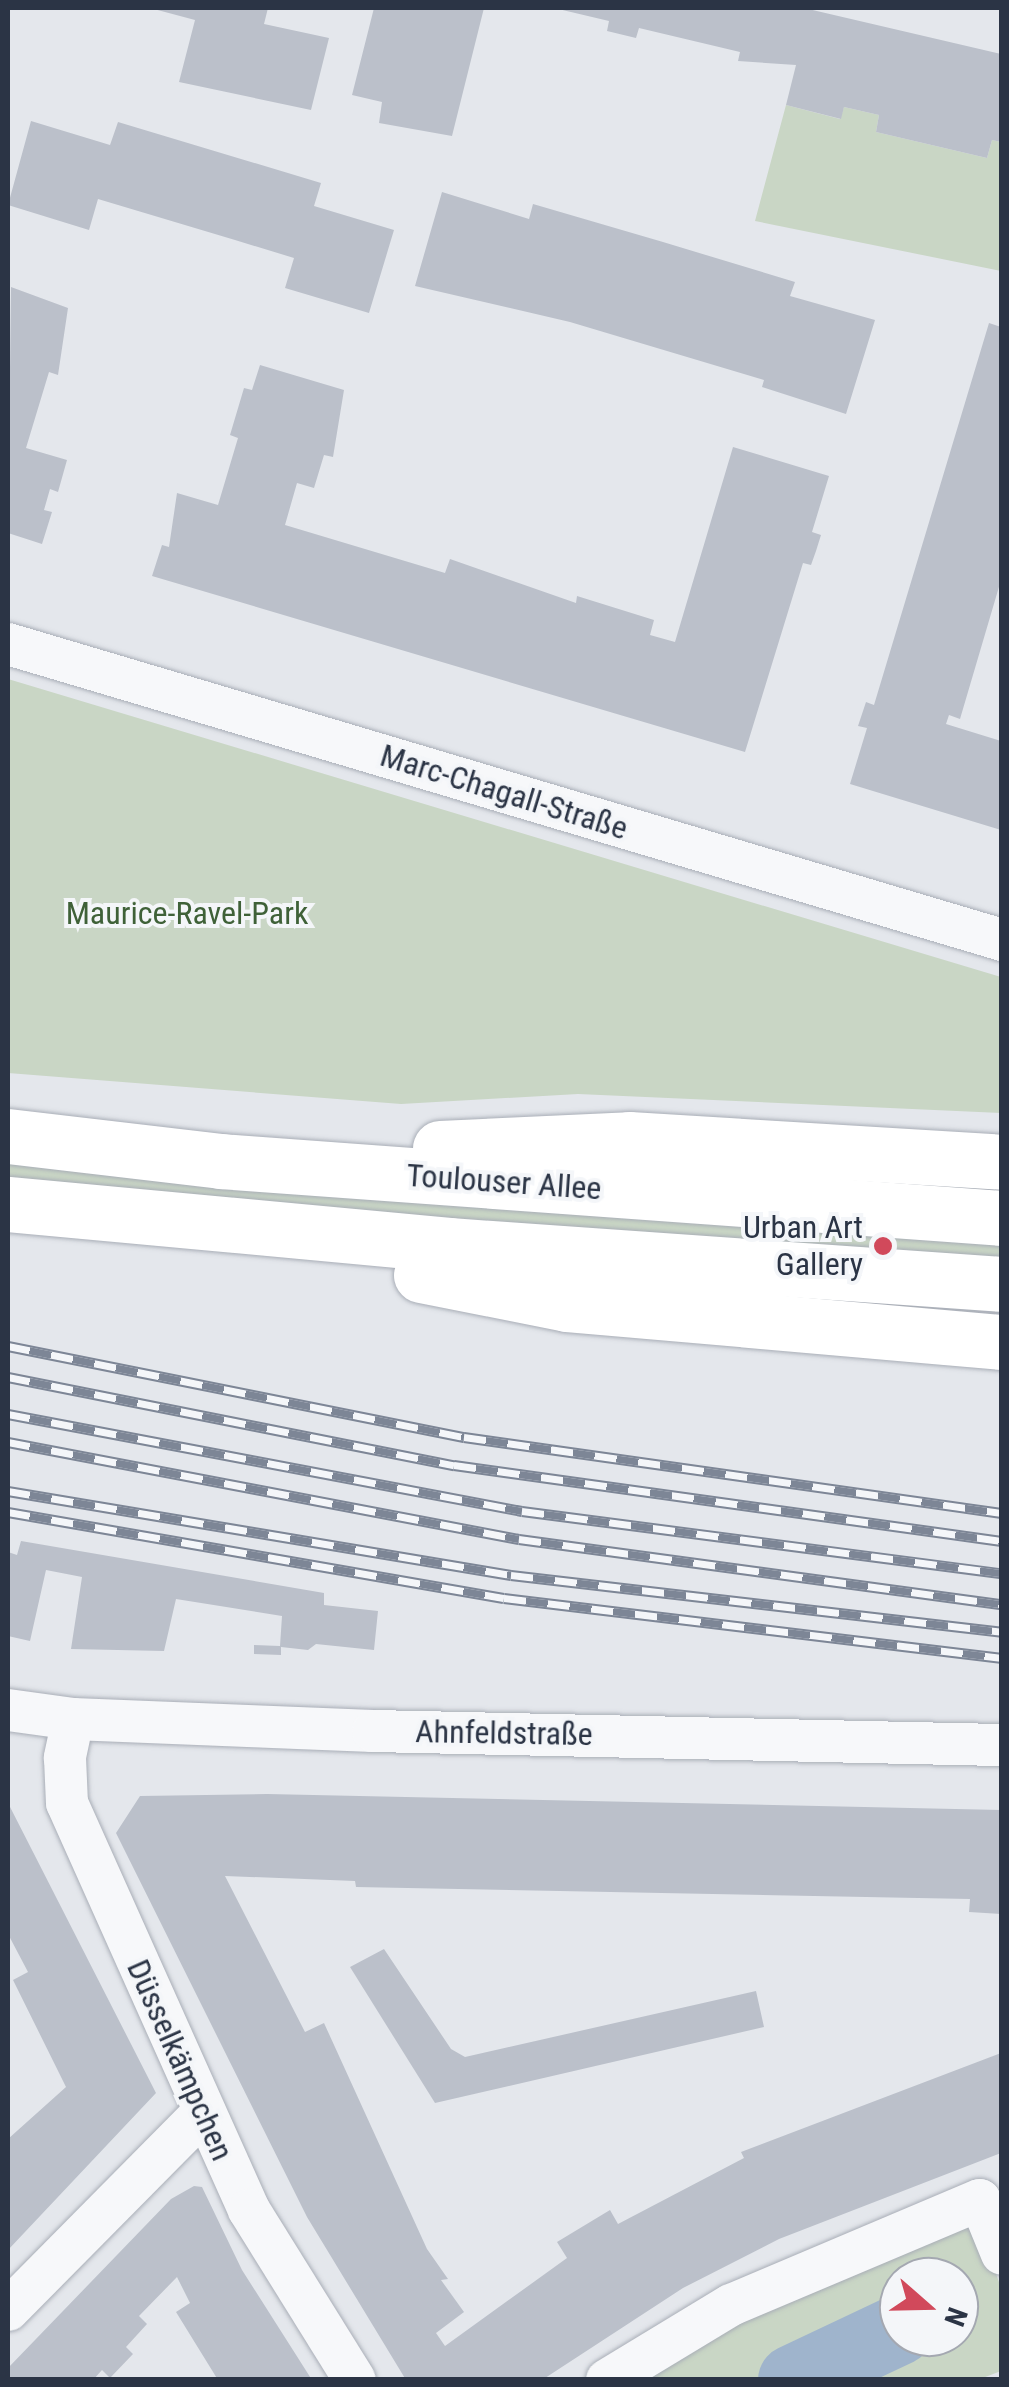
<!DOCTYPE html>
<meta charset="utf-8">
<style>
body{margin:0}
#map{position:relative;width:1009px;height:2387px;overflow:hidden;background:#e4e7ec;font-family:"Roboto Condensed",sans-serif}
div>[style]{position:absolute}
.green>*{inset:0;background:#c9d6c5}
.river>*{height:70px;margin:-35px;padding:0 35px;transform-origin:35px;border-radius:35px;background:#9fb4cc}
.building>*{inset:0;background:#bbc0ca}
.roads{filter:drop-shadow(0 0 2px #a9aeb7) drop-shadow(0 0 2px #a9aeb7)}
.street>*{height:42px;margin:-21px;padding:0 21px;transform-origin:21px;border-radius:21px;background:#f7f8fa}
.secondary>*{height:55px;margin:-27.5px;padding:0 27.5px;transform-origin:27.5px;border-radius:27.5px;background:#fff}
.rail>*{height:11px;margin-top:-5.5px;transform-origin:0;background:repeating-linear-gradient(90deg,#f4f6f9 0 22px,#7d8696 0 44px);box-sizing:border-box;border-block:2px solid #7d8696}
.dots>*{width:28px;height:28px;translate:-50% -50%;box-sizing:border-box;border:5px solid #f4f6f9;border-radius:50%}
span{translate:-50% -50%;white-space:nowrap;text-align:center;line-height:1.15;-webkit-text-stroke:8px #f4f6f9;paint-order:stroke}
.street-label{font-size:32px;color:#2b3445}
.park-label{font-size:32px;color:#3f6138}
.poi-label{font-size:32px;color:#2b3445}
.right{translate:-100% -50%;text-align:right}
.frame{position:absolute;inset:0;border:10px solid #2b3445;pointer-events:none}
.north{position:absolute;left:879px;top:2257px;width:100px;height:100px;box-sizing:border-box;background:#f4f6f9;border:2px solid #a4a8b1;border-radius:50%;rotate:110deg;font-size:28px;font-weight:700;line-height:40px;text-align:center;color:#2b3445}
.north::after{content:'';display:block;margin:auto;width:35px;height:45px;background:#d1495b;clip-path:polygon(50% 0,100% 100%,50% 72%,0 100%)}
</style>
<div id="map">
<div class="green">
<div style="clip-path:polygon(786px 105px,840px 119px,844px 107px,879px 115px,876px 132px,987px 158px,992px 140px,1001px 142px,1001px 271px,755px 221px)"></div>
<div style="clip-path:polygon(8px 679px,1001px 977px,1001px 1113px,578px 1094px,401px 1104px,8px 1073px)"></div>
<div style="clip-path:polygon(8px 1150px,1001px 1231px,1001px 1269px,8px 1188px)"></div>
<div style="clip-path:polygon(evenodd,953px 2225px,974px 2227px,983px 2236px,1001px 2288px,1001px 2371px,980px 2379px,631px 2380px,684px 2348px,953px 2225px,899px 2277px,959px 2277px,959px 2337px,899px 2337px,899px 2277px)"></div>
</div>
<div class="river">
<div style="left:793px;top:2380px;width:117px;rotate:-25.3deg"></div>
</div>
<div class="building">
<div style="clip-path:polygon(150px 8px,268px 8px,264px 24px,329px 38px,311px 110px,179px 82px,195px 20px)"></div>
<div style="clip-path:polygon(374px 8px,484px 8px,452px 136px,379px 123px,382px 102px,352px 95px)"></div>
<div style="clip-path:polygon(554px 8px,804px 8px,1001px 54px,1001px 142px,992px 140px,987px 158px,876px 132px,879px 115px,844px 107px,841px 119px,786px 105px,796px 65px,738px 61px,740px 52px,639px 28px,636px 38px,607px 31px,609px 21px)"></div>
<div style="clip-path:polygon(31px 121px,110px 145px,118px 122px,321px 183px,314px 206px,394px 230px,369px 313px,285px 288px,294px 258px,235px 240px,98px 199px,89px 230px,8px 205px)"></div>
<div style="clip-path:polygon(442px 192px,529px 219px,533px 204px,663px 242px,795px 282px,790px 296px,875px 320px,846px 414px,762px 387px,764px 380px,570px 322px,415px 286px)"></div>
<div style="clip-path:polygon(11px 287px,68px 308px,58px 375px,49px 372px,26px 448px,67px 460px,58px 492px,50px 489px,44px 510px,52px 512px,42px 544px,8px 533px)"></div>
<div style="clip-path:polygon(989px 323px,1001px 327px,1001px 580px,960px 719px,949px 715px,946px 724px,1001px 741px,1001px 830px,850px 784px,867px 728px,858px 726px,866px 702px,874px 705px)"></div>
<div style="clip-path:polygon(260px 365px,344px 390px,333px 457px,324px 455px,314px 488px,297px 483px,285px 525px,445px 573px,450px 559px,576px 603px,577px 596px,654px 620px,650px 635px,675px 642px,733px 447px,829px 476px,812px 532px,821px 535px,816px 551px,811px 565px,803px 563px,745px 752px,152px 576px,162px 545px,169px 547px,177px 493px,218px 505px,238px 438px,230px 435px,244px 388px,252px 390px)"></div>
<div style="clip-path:polygon(21px 1541px,324px 1593px,324px 1605px,378px 1611px,374px 1650px,316px 1644px,308px 1650px,281px 1647px,281px 1655px,254px 1654px,254px 1645px,280px 1646px,282px 1616px,176px 1599px,164px 1651px,71px 1649px,82px 1577px,46px 1570px,30px 1641px,8px 1636px,8px 1552px,17px 1555px)"></div>
<div style="clip-path:polygon(267px 1794px,1001px 1810px,1001px 1914px,969px 1912px,970px 1899px,356px 1887px,355px 1881px,225px 1876px,305px 2032px,324px 2023px,427px 2249px,448px 2279px,441px 2280px,464px 2312px,436px 2333px,445px 2346px,567px 2258px,557px 2242px,610px 2210px,618px 2224px,744px 2158px,741px 2152px,1001px 2053px,1001px 2153px,779px 2239px,683px 2288px,542px 2380px,406px 2380px,307px 2217px,116px 1833px,140px 1796px)"></div>
<div style="clip-path:polygon(8px 1803px,156px 2093px,8px 2250px,8px 2139px,66px 2087px,13px 1980px,28px 1972px,8px 1934px)"></div>
<div style="clip-path:polygon(384px 1949px,451px 2049px,465px 2057px,756px 1991px,764px 2027px,435px 2103px,350px 1967px)"></div>
<div style="clip-path:polygon(194px 2186px,202px 2187px,242px 2270px,312px 2380px,218px 2380px,176px 2312px,190px 2303px,177px 2277px,139px 2316px,147px 2324px,126px 2347px,133px 2354px,110px 2378px,102px 2370px,93px 2380px,8px 2380px,8px 2368px,171px 2199px)"></div>
</div>
<div class="roads">
<div class="street">
<div style="left:8px;top:644px;width:1037px;rotate:16.58deg"></div>
<div style="left:8px;top:1710px;width:66px;rotate:7.9deg"></div>
<div style="left:73px;top:1719px;width:300px;rotate:2.3deg"></div>
<div style="left:373px;top:1731px;width:629px;rotate:1.28deg"></div>
<div style="left:73px;top:1719px;width:40px;rotate:102deg"></div>
<div style="left:65px;top:1758px;width:45px;rotate:87.5deg"></div>
<div style="left:67px;top:1803px;width:446px;rotate:65.9deg"></div>
<div style="left:249px;top:2210px;width:200px;rotate:58.1deg"></div>
<div style="left:8px;top:2310px;width:276px;rotate:-45.3deg"></div>
<div style="left:607px;top:2380px;width:145px;rotate:-31.2deg"></div>
<div style="left:731px;top:2305px;width:270px;rotate:-22.9deg"></div>
<div style="left:980px;top:2200px;width:58px;rotate:67.8deg"></div>
</div>
<div class="secondary">
<div style="left:8px;top:1136px;width:213px;rotate:6.7deg"></div>
<div style="left:220px;top:1161px;width:784px;rotate:4.17deg"></div>
<div style="left:440px;top:1148px;width:189px;rotate:-2.7deg"></div>
<div style="left:629px;top:1139px;width:374px;rotate:3.5deg"></div>
<div style="left:8px;top:1204px;width:443px;rotate:5.3deg"></div>
<div style="left:449px;top:1245px;width:554px;rotate:4.03deg"></div>
<div style="left:421px;top:1275px;width:149px;rotate:11.2deg"></div>
<div style="left:567px;top:1304px;width:437px;rotate:5deg"></div>
</div>
</div>
<div class="rail">
<div style="left:8px;top:1346px;width:465px;rotate:11.3deg"></div>
<div style="left:464px;top:1437px;width:543px;rotate:8.04deg"></div>
<div style="left:8px;top:1377px;width:455px;rotate:11.2deg"></div>
<div style="left:454px;top:1465px;width:553px;rotate:7.9deg"></div>
<div style="left:8px;top:1414px;width:523px;rotate:10.69deg"></div>
<div style="left:522px;top:1511px;width:484px;rotate:7.4deg"></div>
<div style="left:8px;top:1442px;width:520px;rotate:10.75deg"></div>
<div style="left:519px;top:1539px;width:487px;rotate:7.7deg"></div>
<div style="left:8px;top:1491px;width:510px;rotate:9.48deg"></div>
<div style="left:511px;top:1575px;width:494px;rotate:6.6deg"></div>
<div style="left:8px;top:1512px;width:503px;rotate:9.84deg"></div>
<div style="left:504px;top:1598px;width:502px;rotate:6.87deg"></div>
</div>
<div class="dots">
<div style="left:883px;top:1246px;background:#d1495b"></div>
</div>
<div class="street-label">
<span style="left:504px;top:792px;rotate:17deg">Marc-Chagall-Straße</span>
<span style="left:504px;top:1182px;rotate:4deg">Toulouser Allee</span>
<span style="left:504px;top:1733px;rotate:1deg">Ahnfeldstraße</span>
<span style="left:180px;top:2060px;rotate:66deg">Düsselkämpchen</span>
</div>
<div class="park-label">
<span style="left:187px;top:913px">Maurice-Ravel-Park</span>
</div>
<div class="poi-label">
<span class="right" style="left:863px;top:1246px">Urban Art<br>Gallery</span>
</div>
<div class="frame"></div>
<div class="north">N</div>
</div>
